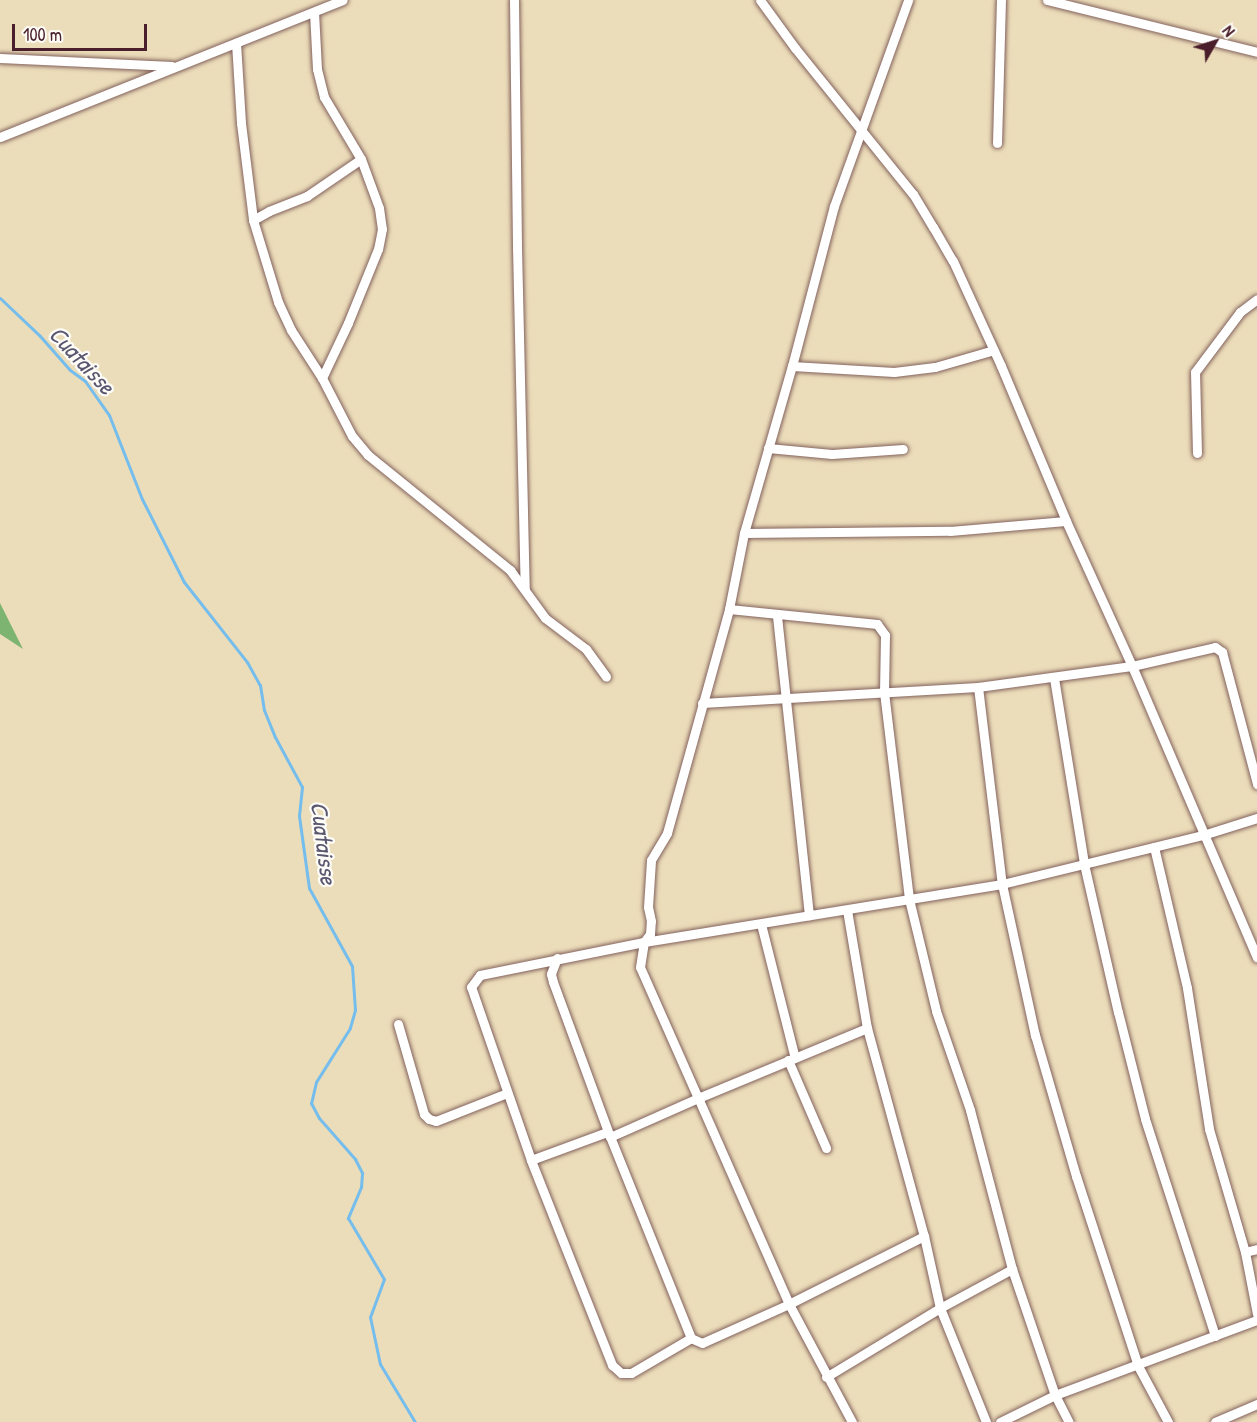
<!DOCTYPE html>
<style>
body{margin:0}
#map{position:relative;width:1257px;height:1422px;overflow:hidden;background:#ecddba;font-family:"Patrick Hand",sans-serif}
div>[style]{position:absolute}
.forest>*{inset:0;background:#7db472}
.stream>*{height:3px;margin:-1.5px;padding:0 1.5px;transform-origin:1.5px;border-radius:1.5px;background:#74bdec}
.roads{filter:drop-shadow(0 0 2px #83625d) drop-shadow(0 0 2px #83625d)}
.minor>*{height:9px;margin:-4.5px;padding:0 4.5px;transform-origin:4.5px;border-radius:4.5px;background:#fff}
span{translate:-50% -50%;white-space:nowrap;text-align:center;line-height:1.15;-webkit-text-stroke:4.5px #fdfcf7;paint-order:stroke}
.water-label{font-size:24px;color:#59566f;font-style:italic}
.north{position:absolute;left:1185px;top:12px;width:60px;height:60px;-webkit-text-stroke:4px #fdfcf7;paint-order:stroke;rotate:51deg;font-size:16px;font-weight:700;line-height:24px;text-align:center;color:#4a1f2b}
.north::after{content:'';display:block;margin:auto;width:21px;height:27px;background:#4a1f2b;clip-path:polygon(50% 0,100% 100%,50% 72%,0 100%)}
.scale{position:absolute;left:12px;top:24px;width:135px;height:27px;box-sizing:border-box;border:3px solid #4a1f2b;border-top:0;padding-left:8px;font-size:18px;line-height:21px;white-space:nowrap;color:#4a1f2b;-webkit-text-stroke:4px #fdfcf7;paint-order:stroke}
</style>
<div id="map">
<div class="forest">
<div style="clip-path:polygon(0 603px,23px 649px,0 634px)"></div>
</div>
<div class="stream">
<div style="left:0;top:298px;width:55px;rotate:43.5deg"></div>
<div style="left:40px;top:336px;width:45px;rotate:48.6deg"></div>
<div style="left:70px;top:370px;width:19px;rotate:36deg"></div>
<div style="left:85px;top:381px;width:42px;rotate:54.8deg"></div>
<div style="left:109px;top:415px;width:90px;rotate:68.6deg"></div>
<div style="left:142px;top:499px;width:93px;rotate:63.2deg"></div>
<div style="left:184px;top:582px;width:102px;rotate:51.8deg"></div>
<div style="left:247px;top:662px;width:26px;rotate:61deg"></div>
<div style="left:260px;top:685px;width:25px;rotate:81deg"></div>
<div style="left:264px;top:710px;width:29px;rotate:68deg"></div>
<div style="left:275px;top:737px;width:57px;rotate:61.6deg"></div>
<div style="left:302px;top:787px;width:29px;rotate:96deg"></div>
<div style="left:299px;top:816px;width:73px;rotate:82.1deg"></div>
<div style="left:309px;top:888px;width:89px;rotate:61.1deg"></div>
<div style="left:352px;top:966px;width:44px;rotate:86.1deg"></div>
<div style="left:355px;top:1010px;width:19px;rotate:106deg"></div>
<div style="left:350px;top:1028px;width:64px;rotate:122.2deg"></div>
<div style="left:316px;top:1082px;width:22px;rotate:103deg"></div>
<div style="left:311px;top:1103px;width:17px;rotate:62deg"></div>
<div style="left:319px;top:1118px;width:55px;rotate:48.7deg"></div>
<div style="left:355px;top:1159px;width:16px;rotate:63deg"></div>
<div style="left:362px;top:1173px;width:14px;rotate:94deg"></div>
<div style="left:361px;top:1187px;width:34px;rotate:113deg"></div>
<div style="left:348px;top:1218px;width:71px;rotate:59.5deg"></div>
<div style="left:384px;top:1279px;width:40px;rotate:110.2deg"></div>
<div style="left:370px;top:1317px;width:48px;rotate:78deg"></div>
<div style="left:380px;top:1364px;width:68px;rotate:58.9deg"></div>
</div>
<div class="roads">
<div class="minor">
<div style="left:514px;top:0;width:247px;rotate:89.3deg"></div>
<div style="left:517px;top:247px;width:342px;rotate:88.7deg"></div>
<div style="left:760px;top:0;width:59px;rotate:53.9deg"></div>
<div style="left:795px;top:48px;width:188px;rotate:51.1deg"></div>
<div style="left:913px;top:194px;width:39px;rotate:59deg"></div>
<div style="left:933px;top:227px;width:39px;rotate:60deg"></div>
<div style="left:953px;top:261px;width:115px;rotate:65.4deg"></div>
<div style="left:1001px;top:366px;width:168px;rotate:67.2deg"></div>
<div style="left:1047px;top:0;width:216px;rotate:13.9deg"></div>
<div style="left:314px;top:12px;width:57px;rotate:87deg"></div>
<div style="left:317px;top:69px;width:29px;rotate:76deg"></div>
<div style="left:324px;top:97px;width:72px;rotate:59.2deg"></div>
<div style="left:361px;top:159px;width:52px;rotate:69.8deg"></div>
<div style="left:379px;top:208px;width:21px;rotate:82deg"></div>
<div style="left:382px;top:229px;width:20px;rotate:101deg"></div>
<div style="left:378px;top:249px;width:80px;rotate:112.1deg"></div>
<div style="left:348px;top:323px;width:61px;rotate:115.3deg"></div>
<div style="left:236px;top:43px;width:80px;rotate:86.4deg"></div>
<div style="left:241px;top:123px;width:98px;rotate:82.9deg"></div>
<div style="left:253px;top:220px;width:86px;rotate:73deg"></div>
<div style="left:278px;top:302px;width:31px;rotate:65deg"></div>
<div style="left:291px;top:330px;width:57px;rotate:57.1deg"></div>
<div style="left:322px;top:378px;width:65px;rotate:62.7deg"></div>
<div style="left:352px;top:436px;width:25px;rotate:50deg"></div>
<div style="left:368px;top:455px;width:183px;rotate:39deg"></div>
<div style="left:510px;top:570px;width:59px;rotate:53.9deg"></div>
<div style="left:545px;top:618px;width:51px;rotate:37.1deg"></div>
<div style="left:586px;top:649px;width:34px;rotate:54deg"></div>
<div style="left:0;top:58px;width:172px;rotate:2.7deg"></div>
<div style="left:0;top:137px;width:369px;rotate:-21.8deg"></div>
<div style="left:997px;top:143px;width:143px;rotate:-88.4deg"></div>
<div style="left:253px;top:220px;width:18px;rotate:-29deg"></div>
<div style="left:269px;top:211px;width:41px;rotate:-21.5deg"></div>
<div style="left:307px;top:196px;width:65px;rotate:-34.4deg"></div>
<div style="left:792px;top:366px;width:102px;rotate:3.4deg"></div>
<div style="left:894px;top:372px;width:41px;rotate:-7deg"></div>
<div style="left:935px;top:367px;width:61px;rotate:-16.1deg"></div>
<div style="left:768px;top:448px;width:64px;rotate:5.4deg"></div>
<div style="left:832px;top:454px;width:71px;rotate:-4deg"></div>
<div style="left:1197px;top:453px;width:81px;rotate:-91.4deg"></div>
<div style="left:1195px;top:372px;width:75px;rotate:-53.1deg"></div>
<div style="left:1240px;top:312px;width:21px;rotate:-37deg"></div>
<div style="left:744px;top:533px;width:206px;rotate:-0.6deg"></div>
<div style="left:950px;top:531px;width:116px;rotate:-4.9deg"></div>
<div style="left:1066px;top:521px;width:159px;rotate:65.5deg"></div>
<div style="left:1132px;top:666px;width:317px;rotate:66.8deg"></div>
<div style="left:729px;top:609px;width:149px;rotate:5.8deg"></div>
<div style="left:877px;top:624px;width:14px;rotate:54deg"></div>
<div style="left:885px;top:635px;width:57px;rotate:91deg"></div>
<div style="left:884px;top:692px;width:209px;rotate:83.1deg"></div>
<div style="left:909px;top:899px;width:115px;rotate:76.4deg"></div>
<div style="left:936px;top:1011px;width:105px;rotate:71deg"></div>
<div style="left:970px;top:1110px;width:164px;rotate:75.2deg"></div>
<div style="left:1012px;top:1269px;width:133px;rotate:71.2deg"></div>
<div style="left:1055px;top:1395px;width:30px;rotate:63deg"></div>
<div style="left:777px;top:616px;width:301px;rotate:83.9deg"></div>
<div style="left:1054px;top:678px;width:188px;rotate:80.8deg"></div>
<div style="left:1084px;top:864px;width:152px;rotate:77.1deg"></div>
<div style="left:1118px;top:1012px;width:110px;rotate:75.8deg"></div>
<div style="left:1145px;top:1119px;width:228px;rotate:72.1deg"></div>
<div style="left:978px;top:687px;width:198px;rotate:83.1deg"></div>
<div style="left:1002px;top:884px;width:155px;rotate:77.7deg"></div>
<div style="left:1035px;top:1035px;width:147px;rotate:73.8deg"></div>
<div style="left:1076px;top:1176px;width:200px;rotate:71.9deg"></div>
<div style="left:1138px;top:1366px;width:64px;rotate:61.8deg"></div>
<div style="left:702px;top:703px;width:276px;rotate:-3.3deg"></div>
<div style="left:978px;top:687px;width:155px;rotate:-7.8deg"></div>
<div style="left:1132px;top:666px;width:85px;rotate:-12.9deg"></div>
<div style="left:1215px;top:647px;width:9px;rotate:36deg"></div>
<div style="left:1222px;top:652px;width:137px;rotate:75.1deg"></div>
<div style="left:1154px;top:847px;width:145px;rotate:76.8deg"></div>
<div style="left:1187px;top:988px;width:143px;rotate:81.1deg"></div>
<div style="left:1209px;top:1129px;width:128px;rotate:73.7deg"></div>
<div style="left:1245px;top:1252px;width:63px;rotate:79deg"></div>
<div style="left:847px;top:910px;width:120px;rotate:80.4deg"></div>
<div style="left:867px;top:1028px;width:216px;rotate:74.7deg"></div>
<div style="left:924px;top:1236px;width:74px;rotate:77.5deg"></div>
<div style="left:940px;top:1308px;width:123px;rotate:68deg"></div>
<div style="left:761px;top:924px;width:138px;rotate:75.8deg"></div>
<div style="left:557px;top:958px;width:17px;rotate:111deg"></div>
<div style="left:551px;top:974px;width:8px;rotate:76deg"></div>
<div style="left:553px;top:982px;width:165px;rotate:69.8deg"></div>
<div style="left:398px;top:1024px;width:94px;rotate:73.9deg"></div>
<div style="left:424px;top:1114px;width:7px;rotate:45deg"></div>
<div style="left:429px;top:1119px;width:7px;rotate:16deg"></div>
<div style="left:436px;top:1121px;width:76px;rotate:-21.5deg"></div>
<div style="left:788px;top:1060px;width:96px;rotate:66.6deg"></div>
<div style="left:531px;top:1160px;width:81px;rotate:-20.2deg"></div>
<div style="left:924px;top:1236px;width:151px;rotate:153.3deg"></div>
<div style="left:789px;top:1304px;width:95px;rotate:155.9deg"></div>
<div style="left:702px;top:1343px;width:12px;rotate:-156deg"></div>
<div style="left:691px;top:1338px;width:217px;rotate:-111.9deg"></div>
<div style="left:610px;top:1137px;width:96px;rotate:-23.9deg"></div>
<div style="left:698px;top:1098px;width:143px;rotate:-113.9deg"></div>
<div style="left:640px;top:967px;width:25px;rotate:-81deg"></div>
<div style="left:644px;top:942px;width:363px;rotate:-9.2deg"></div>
<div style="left:1002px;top:884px;width:207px;rotate:-13.7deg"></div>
<div style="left:1203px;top:835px;width:57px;rotate:-17.5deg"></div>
<div style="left:1245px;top:1252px;width:12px;rotate:-14deg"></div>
<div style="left:691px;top:1338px;width:69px;rotate:149.7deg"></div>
<div style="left:631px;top:1373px;width:10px;rotate:180deg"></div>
<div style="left:621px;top:1373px;width:12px;rotate:-138deg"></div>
<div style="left:612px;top:1365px;width:220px;rotate:-111.6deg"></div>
<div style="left:531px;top:1160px;width:183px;rotate:-109.1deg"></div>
<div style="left:471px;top:987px;width:15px;rotate:-53deg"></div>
<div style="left:480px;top:975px;width:167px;rotate:-11.4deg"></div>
<div style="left:644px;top:942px;width:10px;rotate:-53deg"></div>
<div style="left:650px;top:934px;width:13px;rotate:-86deg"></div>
<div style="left:651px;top:921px;width:14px;rotate:-102deg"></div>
<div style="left:648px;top:907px;width:47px;rotate:-86.3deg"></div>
<div style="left:651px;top:860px;width:31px;rotate:-59deg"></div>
<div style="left:667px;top:833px;width:232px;rotate:-74.5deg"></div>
<div style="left:729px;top:609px;width:77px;rotate:-78.8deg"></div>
<div style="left:744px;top:533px;width:174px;rotate:-74deg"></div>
<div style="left:792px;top:366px;width:165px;rotate:-75.3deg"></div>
<div style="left:834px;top:206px;width:219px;rotate:-70.2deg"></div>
<div style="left:826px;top:1377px;width:133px;rotate:-31.2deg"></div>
<div style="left:940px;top:1308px;width:82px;rotate:-28.4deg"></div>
<div style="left:852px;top:1422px;width:134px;rotate:-118.1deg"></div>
<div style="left:789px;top:1304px;width:225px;rotate:-113.8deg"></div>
<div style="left:698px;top:1098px;width:183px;rotate:-22.5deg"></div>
<div style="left:1000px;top:1422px;width:61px;rotate:-26.1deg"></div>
<div style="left:1055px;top:1395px;width:215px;rotate:-20.4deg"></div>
<div style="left:1215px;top:1422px;width:46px;rotate:-23.2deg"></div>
</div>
</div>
<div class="water-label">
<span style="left:82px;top:360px;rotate:47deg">Cuataisse</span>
<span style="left:324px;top:843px;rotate:83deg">Cuataisse</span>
</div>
<div class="north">N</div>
<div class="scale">100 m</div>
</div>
